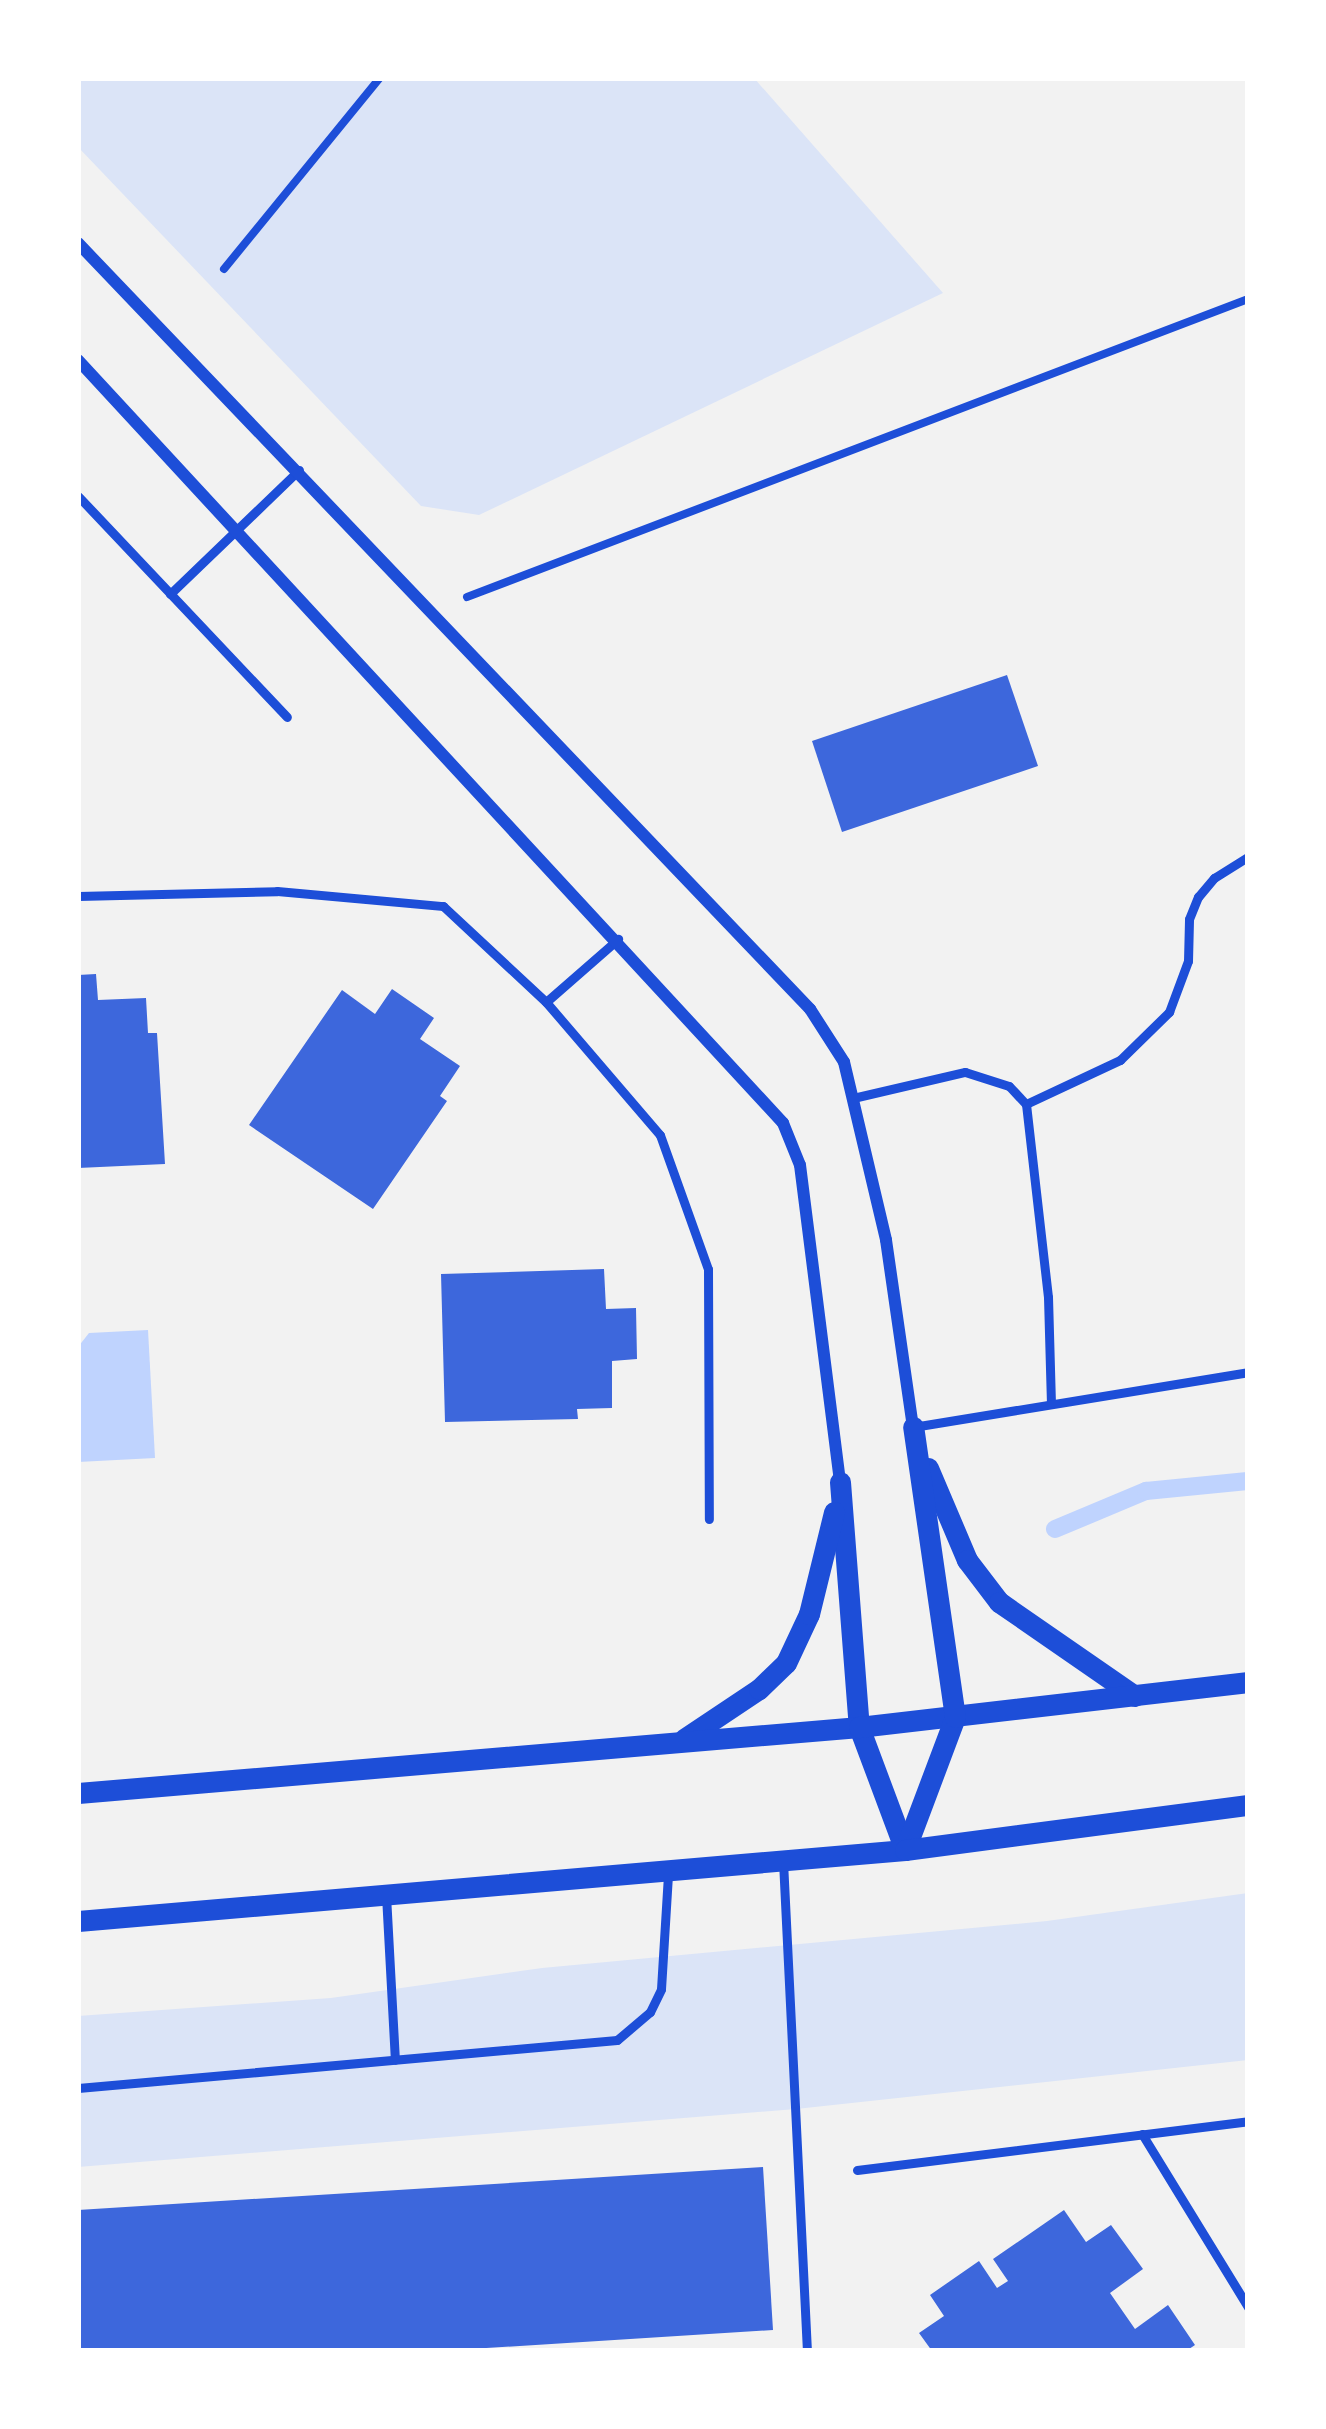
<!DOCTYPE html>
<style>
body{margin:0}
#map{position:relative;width:1326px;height:2429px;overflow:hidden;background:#f2f2f2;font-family:"Noto Sans",sans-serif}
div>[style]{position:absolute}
.green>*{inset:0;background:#dbe4f7}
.water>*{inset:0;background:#bfd3fe}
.stream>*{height:18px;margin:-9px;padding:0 9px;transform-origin:9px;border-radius:9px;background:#bfd3fe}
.building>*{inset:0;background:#3d67dc}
.path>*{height:8px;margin:-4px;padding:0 4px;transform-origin:4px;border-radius:4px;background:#1d4ed8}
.service>*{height:9px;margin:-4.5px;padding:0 4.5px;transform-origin:4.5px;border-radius:4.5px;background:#1d4ed8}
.minor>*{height:12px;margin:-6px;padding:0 6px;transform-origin:6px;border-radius:6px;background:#1d4ed8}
.tertiary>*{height:21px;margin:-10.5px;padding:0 10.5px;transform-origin:10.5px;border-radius:10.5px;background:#1d4ed8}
span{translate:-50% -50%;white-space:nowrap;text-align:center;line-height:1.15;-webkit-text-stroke:12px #fff;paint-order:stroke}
.frame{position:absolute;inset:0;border:81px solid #fff;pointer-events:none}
</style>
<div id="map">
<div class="green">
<div style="clip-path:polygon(78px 78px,754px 78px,943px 293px,479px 515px,421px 506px,78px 147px)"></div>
<div style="clip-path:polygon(1248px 1893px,1248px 2060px,796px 2109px,78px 2167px,78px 2016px,331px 1998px,542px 1968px,1047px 1921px)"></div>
</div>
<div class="water">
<div style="clip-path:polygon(148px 1330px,155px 1458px,78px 1462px,78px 1347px,89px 1333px)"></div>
</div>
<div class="stream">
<div style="left:1055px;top:1529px;width:99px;rotate:-22.7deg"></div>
<div style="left:1146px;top:1491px;width:102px;rotate:-5.6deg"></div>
</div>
<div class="building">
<div style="clip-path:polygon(1007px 675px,1038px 766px,842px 832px,812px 741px)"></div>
<div style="clip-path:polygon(96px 974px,98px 1000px,146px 998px,148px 1033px,157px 1033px,165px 1164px,78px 1168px,78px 975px)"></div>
<div style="clip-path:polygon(392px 989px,434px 1018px,420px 1039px,460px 1066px,440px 1096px,447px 1101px,373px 1209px,249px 1125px,342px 990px,375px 1014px)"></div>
<div style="clip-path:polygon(604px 1269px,606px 1309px,636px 1308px,637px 1359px,612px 1361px,612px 1408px,577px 1409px,578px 1419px,445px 1422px,441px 1274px)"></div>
<div style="clip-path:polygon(763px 2167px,773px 2330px,439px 2351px,78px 2351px,78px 2210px)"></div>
<div style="clip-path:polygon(1064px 2210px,1086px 2242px,1111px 2225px,1143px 2269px,1110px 2293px,1135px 2329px,1168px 2305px,1195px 2345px,1186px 2351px,932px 2351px,919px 2333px,944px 2316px,930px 2295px,979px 2261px,997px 2288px,1008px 2281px,993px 2259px)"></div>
</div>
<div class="path">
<div style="left:224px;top:269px;width:247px;rotate:-50.8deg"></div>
<div style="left:467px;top:597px;width:836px;rotate:-20.88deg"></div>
</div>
<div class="service">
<div style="left:78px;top:496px;width:304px;rotate:46.6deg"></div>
<div style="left:170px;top:594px;width:179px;rotate:-43.9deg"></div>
<div style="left:78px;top:896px;width:199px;rotate:-1.4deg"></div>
<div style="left:277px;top:891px;width:167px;rotate:5.2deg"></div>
<div style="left:443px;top:906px;width:141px;rotate:43deg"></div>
<div style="left:546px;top:1002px;width:96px;rotate:-41.2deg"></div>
<div style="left:546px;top:1002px;width:175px;rotate:49.4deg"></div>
<div style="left:660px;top:1135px;width:142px;rotate:70.3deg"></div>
<div style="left:708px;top:1269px;width:250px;rotate:89.8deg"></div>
<div style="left:853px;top:1098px;width:115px;rotate:-13.1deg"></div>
<div style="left:965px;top:1072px;width:46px;rotate:17.7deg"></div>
<div style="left:1009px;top:1086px;width:25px;rotate:47deg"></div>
<div style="left:1026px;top:1104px;width:194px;rotate:83.5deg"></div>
<div style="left:1048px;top:1297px;width:107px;rotate:88.4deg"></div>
<div style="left:1026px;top:1104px;width:104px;rotate:-25.1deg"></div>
<div style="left:1120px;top:1060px;width:69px;rotate:-44.4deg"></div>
<div style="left:1169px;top:1012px;width:54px;rotate:-69.6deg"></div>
<div style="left:1188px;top:961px;width:42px;rotate:-88.6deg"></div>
<div style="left:1189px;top:919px;width:24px;rotate:-68deg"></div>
<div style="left:1198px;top:897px;width:25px;rotate:-50deg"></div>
<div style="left:1214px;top:878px;width:40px;rotate:-32deg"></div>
<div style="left:913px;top:1427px;width:339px;rotate:-9.3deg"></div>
<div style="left:783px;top:1861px;width:491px;rotate:87.2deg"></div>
<div style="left:386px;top:1895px;width:165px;rotate:86.9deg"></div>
<div style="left:78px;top:2088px;width:541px;rotate:-5.09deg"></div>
<div style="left:617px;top:2040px;width:43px;rotate:-40.3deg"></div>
<div style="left:650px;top:2012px;width:25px;rotate:-64deg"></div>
<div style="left:661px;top:1989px;width:116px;rotate:-86.5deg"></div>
<div style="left:1142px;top:2134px;width:203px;rotate:58.5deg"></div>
<div style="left:857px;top:2170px;width:394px;rotate:-7.1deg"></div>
</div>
<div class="minor">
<div style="left:78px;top:243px;width:1060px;rotate:46.3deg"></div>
<div style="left:810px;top:1009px;width:63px;rotate:57.3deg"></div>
<div style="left:844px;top:1062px;width:183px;rotate:76.7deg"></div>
<div style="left:886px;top:1240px;width:189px;rotate:81.8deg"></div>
<div style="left:78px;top:360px;width:1039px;rotate:47.26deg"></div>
<div style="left:783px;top:1123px;width:45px;rotate:68deg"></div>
<div style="left:800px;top:1165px;width:320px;rotate:82.8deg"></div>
</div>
<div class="tertiary">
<div style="left:928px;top:1468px;width:100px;rotate:67deg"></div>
<div style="left:967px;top:1560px;width:53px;rotate:52.7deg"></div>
<div style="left:999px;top:1602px;width:165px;rotate:34.7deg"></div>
<div style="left:840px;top:1482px;width:246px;rotate:85.6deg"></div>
<div style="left:859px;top:1727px;width:131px;rotate:69.5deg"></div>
<div style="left:684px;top:1739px;width:90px;rotate:-33.7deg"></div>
<div style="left:759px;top:1689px;width:37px;rotate:-44deg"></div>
<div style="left:786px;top:1663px;width:54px;rotate:-64.9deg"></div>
<div style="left:809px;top:1614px;width:105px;rotate:-76.2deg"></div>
<div style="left:78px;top:1793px;width:784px;rotate:-4.83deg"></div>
<div style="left:859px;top:1727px;width:392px;rotate:-6.6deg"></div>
<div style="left:905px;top:1850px;width:142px;rotate:-69.4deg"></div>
<div style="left:955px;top:1717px;width:293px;rotate:-98.2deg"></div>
<div style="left:78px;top:1921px;width:830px;rotate:-4.91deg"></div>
<div style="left:905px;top:1850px;width:346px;rotate:-7.5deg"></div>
</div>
<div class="frame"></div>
</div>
